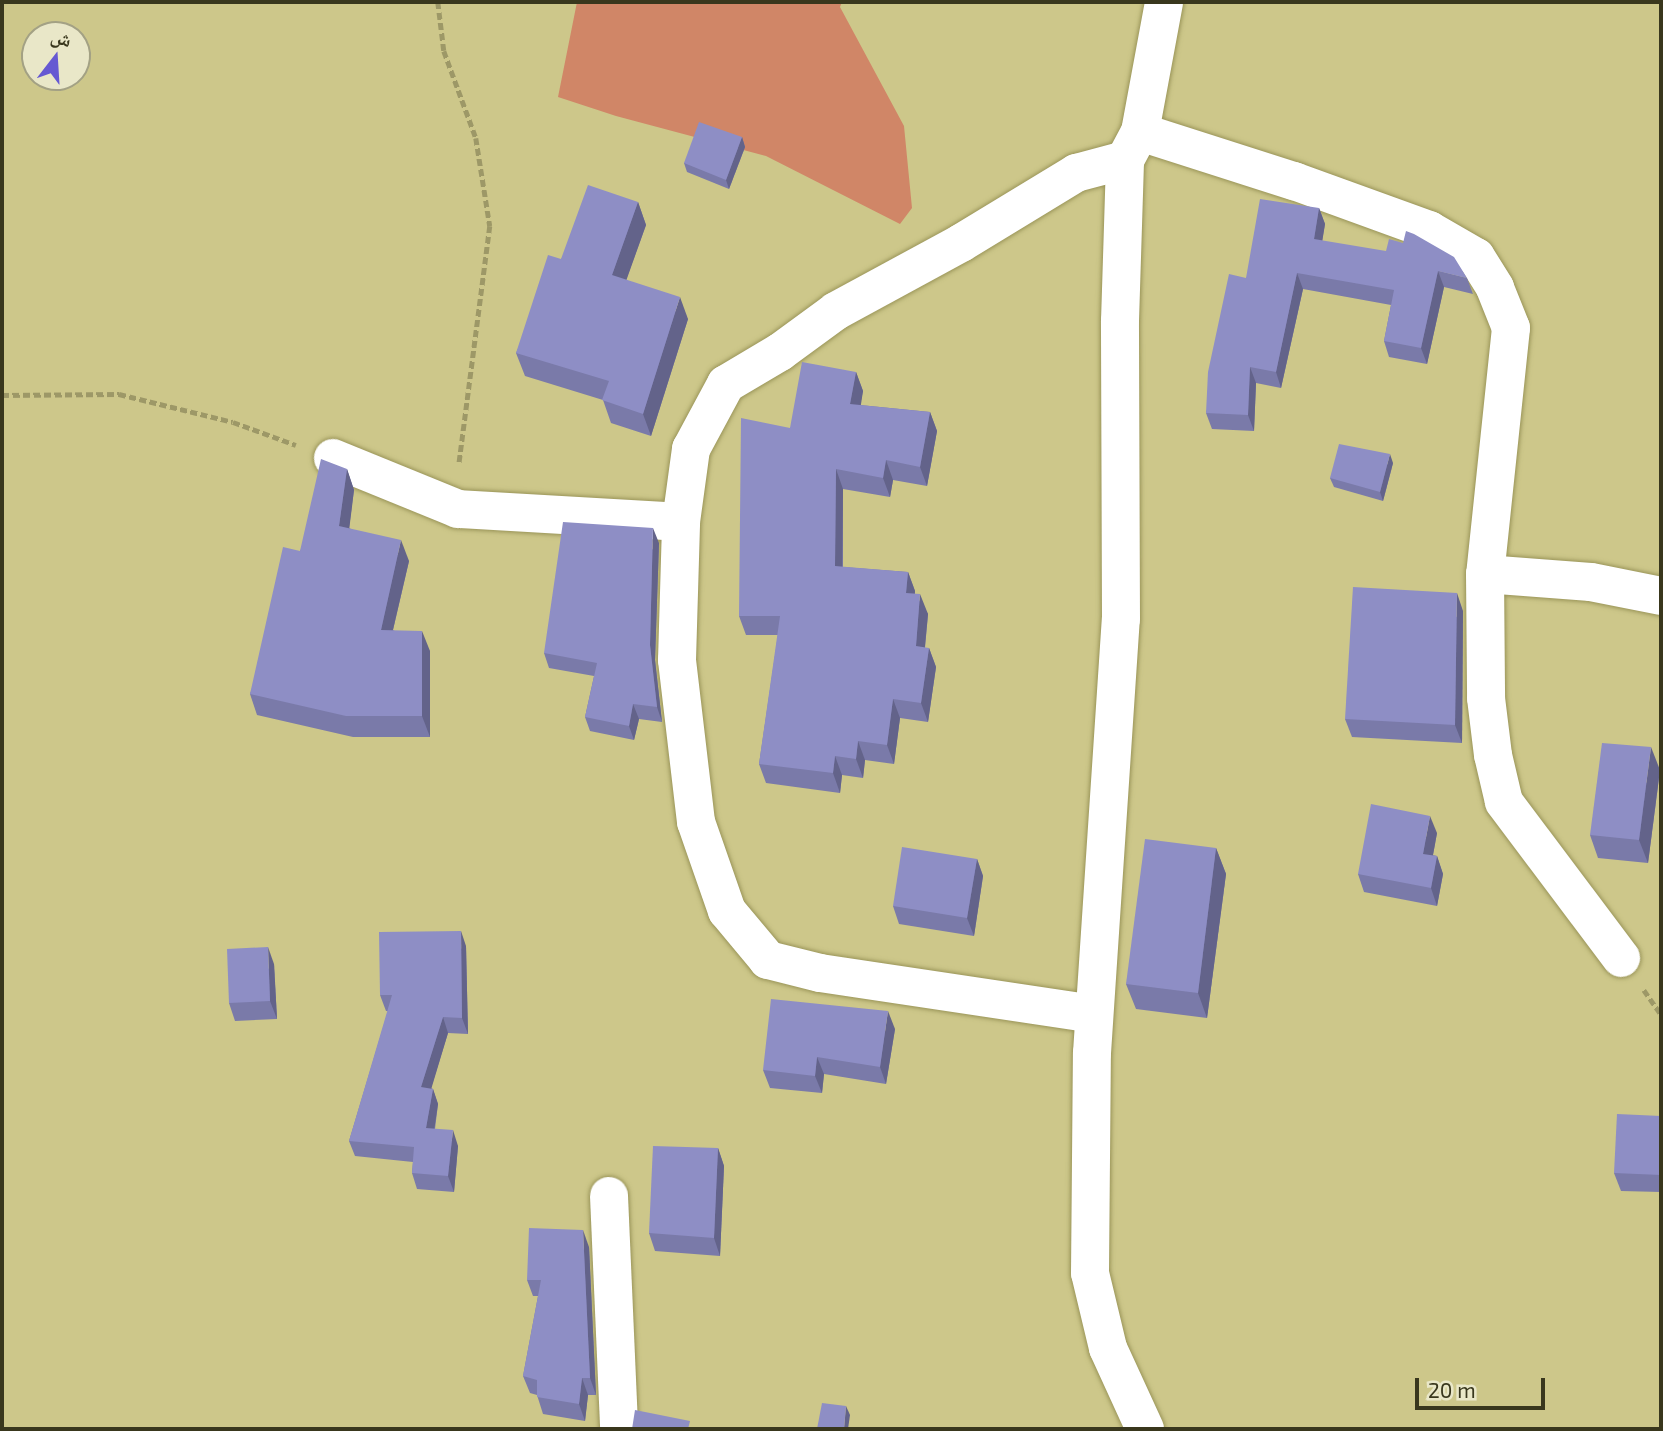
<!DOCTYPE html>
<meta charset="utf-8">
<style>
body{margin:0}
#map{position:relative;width:1663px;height:1431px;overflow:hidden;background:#cdc78a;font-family:"Exo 2","Noto Naskh Arabic",sans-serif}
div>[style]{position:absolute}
.green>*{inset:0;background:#d08667}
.path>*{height:4.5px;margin-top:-2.25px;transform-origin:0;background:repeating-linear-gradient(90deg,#9d9867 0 7px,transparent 0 10.5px)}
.roads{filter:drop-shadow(0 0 2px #9a9559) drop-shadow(0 0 2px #9a9559)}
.street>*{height:38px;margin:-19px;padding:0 19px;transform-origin:19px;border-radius:19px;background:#fff}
.wall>*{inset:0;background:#7a7aa9}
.shaded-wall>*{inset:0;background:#63638a}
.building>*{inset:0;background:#8e8ec5}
span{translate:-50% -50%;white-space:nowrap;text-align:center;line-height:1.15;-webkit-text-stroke:5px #e9e7c8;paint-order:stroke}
.frame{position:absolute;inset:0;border:4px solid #39371d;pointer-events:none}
.north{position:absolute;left:21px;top:21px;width:70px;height:70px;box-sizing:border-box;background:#e9e7c8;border:2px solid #a3a184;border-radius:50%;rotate:17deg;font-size:19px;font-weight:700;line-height:28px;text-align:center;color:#39371d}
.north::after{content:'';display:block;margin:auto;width:24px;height:32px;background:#6659d2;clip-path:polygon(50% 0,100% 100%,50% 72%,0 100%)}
.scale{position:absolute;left:1415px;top:1378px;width:130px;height:32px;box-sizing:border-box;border:4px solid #39371d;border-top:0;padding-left:9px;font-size:21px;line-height:24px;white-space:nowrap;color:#39371d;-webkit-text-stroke:5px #e9e7c8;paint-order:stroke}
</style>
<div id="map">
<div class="green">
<div style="clip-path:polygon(577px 2px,842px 2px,840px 7px,904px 126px,912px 208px,900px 224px,766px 156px,616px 116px,558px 97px)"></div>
</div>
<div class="path">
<div style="left:438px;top:2px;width:49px;rotate:83deg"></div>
<div style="left:444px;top:51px;width:93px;rotate:69.8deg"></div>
<div style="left:476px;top:138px;width:89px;rotate:81deg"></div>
<div style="left:490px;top:226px;width:240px;rotate:97.4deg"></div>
<div style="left:2px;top:395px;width:117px;rotate:-0.5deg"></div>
<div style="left:119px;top:394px;width:117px;rotate:13.8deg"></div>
<div style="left:233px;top:422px;width:67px;rotate:20.1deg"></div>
<div style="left:1644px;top:990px;width:29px;rotate:55deg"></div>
</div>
<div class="roads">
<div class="street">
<div style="left:1140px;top:132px;width:162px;rotate:17.7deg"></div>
<div style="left:1294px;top:181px;width:144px;rotate:19.9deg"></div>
<div style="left:1429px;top:230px;width:54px;rotate:29.9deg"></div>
<div style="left:1476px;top:257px;width:36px;rotate:58deg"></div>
<div style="left:1495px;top:288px;width:43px;rotate:68.2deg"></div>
<div style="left:1511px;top:328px;width:247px;rotate:96deg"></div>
<div style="left:1485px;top:574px;width:124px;rotate:89.5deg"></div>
<div style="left:1486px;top:698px;width:57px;rotate:83deg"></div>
<div style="left:1493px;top:755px;width:48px;rotate:76.8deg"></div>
<div style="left:1504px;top:802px;width:195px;rotate:53.1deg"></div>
<div style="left:333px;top:458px;width:135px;rotate:22.2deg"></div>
<div style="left:458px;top:509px;width:223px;rotate:3.3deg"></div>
<div style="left:1485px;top:574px;width:106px;rotate:4.3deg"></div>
<div style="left:1591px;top:582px;width:71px;rotate:11.3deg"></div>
<div style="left:1094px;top:1014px;width:277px;rotate:-171.5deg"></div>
<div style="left:820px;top:973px;width:54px;rotate:-166deg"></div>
<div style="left:768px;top:960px;width:64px;rotate:-129.9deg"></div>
<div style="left:727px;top:911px;width:94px;rotate:-109.2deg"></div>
<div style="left:696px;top:822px;width:163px;rotate:-96.7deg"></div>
<div style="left:677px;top:660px;width:138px;rotate:-88.3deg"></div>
<div style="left:681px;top:522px;width:74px;rotate:-82.2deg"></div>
<div style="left:691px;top:449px;width:74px;rotate:-61.7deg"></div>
<div style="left:726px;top:384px;width:63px;rotate:-30.7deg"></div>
<div style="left:780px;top:352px;width:69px;rotate:-36.2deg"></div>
<div style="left:836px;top:311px;width:142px;rotate:-28.5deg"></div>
<div style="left:961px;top:243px;width:135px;rotate:-31.3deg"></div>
<div style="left:1076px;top:173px;width:51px;rotate:-14.9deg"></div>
<div style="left:609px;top:1196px;width:233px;rotate:87.5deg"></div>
<div style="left:1145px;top:1429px;width:89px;rotate:-114.6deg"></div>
<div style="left:1108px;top:1348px;width:77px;rotate:-103.5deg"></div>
<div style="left:1090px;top:1273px;width:220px;rotate:-89.5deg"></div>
<div style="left:1092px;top:1053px;width:435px;rotate:-86.2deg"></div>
<div style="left:1121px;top:619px;width:298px;rotate:-90.2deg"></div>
<div style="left:1120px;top:321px;width:161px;rotate:-88.2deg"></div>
<div style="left:1125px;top:160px;width:32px;rotate:-62deg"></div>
<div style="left:1140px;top:132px;width:132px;rotate:-79.5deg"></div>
</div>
</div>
<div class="wall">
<div style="clip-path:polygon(742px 137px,745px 147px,729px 189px,687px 172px,684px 163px)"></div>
<div style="clip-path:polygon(638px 202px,646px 225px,626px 280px,688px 319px,651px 436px,611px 423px,603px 400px,525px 376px,516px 353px,561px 259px)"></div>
<div style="clip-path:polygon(1319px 208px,1325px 224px,1322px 241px,1467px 278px,1473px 294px,1444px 287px,1427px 364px,1389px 357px,1384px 341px,1391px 305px,1303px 289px,1281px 388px,1256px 383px,1254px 431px,1212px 429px,1206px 413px,1246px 278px)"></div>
<div style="clip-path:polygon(856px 372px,863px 391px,860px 405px,930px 412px,937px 431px,927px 486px,893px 480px,890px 497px,843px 489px,843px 567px,908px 572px,915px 591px,915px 594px,928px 614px,925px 648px,929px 648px,936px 667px,928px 722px,900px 718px,894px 764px,865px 760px,863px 778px,842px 775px,840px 793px,766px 783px,759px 764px,778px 635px,746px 635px,739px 616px,790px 428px)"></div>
<div style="clip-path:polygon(1393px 463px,1383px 501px,1334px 487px,1330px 478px)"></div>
<div style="clip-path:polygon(347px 469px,354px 490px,349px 528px,409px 561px,393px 630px,430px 651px,430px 737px,353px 737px,257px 715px,250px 694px,300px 551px)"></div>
<div style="clip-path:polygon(659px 543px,655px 660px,662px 722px,639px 719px,634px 740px,590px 731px,585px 717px,594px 676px,549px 668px,544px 653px)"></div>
<div style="clip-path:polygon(1463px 611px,1462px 743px,1352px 737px,1345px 719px)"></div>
<div style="clip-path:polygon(1660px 770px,1648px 863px,1598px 858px,1590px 835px)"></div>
<div style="clip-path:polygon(1437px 833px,1433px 855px,1437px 856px,1443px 874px,1437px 906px,1364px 892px,1358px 874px)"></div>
<div style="clip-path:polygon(1216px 848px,1226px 874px,1207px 1018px,1136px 1009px,1126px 984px)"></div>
<div style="clip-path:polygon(977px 859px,983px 876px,974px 936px,899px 924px,893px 906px)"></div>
<div style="clip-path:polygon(466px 946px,468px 1034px,448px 1033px,431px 1088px,433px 1089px,438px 1104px,435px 1129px,458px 1146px,454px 1192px,417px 1189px,412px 1173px,413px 1162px,355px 1156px,349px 1141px,388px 1011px,386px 1011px,380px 995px)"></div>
<div style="clip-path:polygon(274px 964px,277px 1019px,235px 1021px,229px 1003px)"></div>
<div style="clip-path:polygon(895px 1029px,886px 1084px,824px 1074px,822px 1093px,770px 1088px,763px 1070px)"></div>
<div style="clip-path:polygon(1661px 1116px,1661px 1192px,1621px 1191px,1614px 1173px)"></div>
<div style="clip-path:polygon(718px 1148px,724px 1166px,720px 1256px,655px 1251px,649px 1233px)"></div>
<div style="clip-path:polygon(589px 1247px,596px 1395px,588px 1395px,585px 1421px,543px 1414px,537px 1395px,530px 1393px,523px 1376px,538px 1296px,533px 1296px,527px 1280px)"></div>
</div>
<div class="shaded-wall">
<div style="clip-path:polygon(742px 137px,745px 147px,729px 189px,726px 180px)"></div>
<div style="clip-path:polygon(638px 202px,646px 225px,620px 298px,612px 275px)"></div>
<div style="clip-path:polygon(1319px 208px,1325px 224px,1320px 255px,1314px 239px)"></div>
<div style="clip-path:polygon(1438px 271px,1444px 287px,1427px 364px,1421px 348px)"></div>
<div style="clip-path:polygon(1297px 273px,1303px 289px,1281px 388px,1276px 372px)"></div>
<div style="clip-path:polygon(680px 297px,688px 319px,651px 436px,643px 414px)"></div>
<div style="clip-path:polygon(1250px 367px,1256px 383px,1254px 431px,1248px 415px)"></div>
<div style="clip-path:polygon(856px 372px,863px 391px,858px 424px,850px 404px)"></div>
<div style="clip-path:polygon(930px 412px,937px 431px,927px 486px,920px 467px)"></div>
<div style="clip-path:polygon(1390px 454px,1393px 463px,1383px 501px,1380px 492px)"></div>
<div style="clip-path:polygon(886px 460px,893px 480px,890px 497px,883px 478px)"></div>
<div style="clip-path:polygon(347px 469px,354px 490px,347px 547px,339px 526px)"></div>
<div style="clip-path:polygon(836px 469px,843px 489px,842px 585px,835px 566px)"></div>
<div style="clip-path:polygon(653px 528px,659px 543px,655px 660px,662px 722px,657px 707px,650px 645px)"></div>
<div style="clip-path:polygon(401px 540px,409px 561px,388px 651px,381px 630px)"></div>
<div style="clip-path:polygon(908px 572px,915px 591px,913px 612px,906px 593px)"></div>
<div style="clip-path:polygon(1457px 593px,1463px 611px,1462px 743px,1455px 725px)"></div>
<div style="clip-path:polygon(920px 594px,928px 614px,923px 666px,916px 646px)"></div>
<div style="clip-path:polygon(422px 631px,430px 651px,430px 737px,422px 716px)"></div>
<div style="clip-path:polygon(929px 648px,936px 667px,928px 722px,921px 703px)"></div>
<div style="clip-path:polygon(893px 699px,900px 718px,894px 764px,887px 745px)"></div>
<div style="clip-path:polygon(633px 704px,639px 719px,634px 740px,629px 726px)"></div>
<div style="clip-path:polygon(858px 741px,865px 760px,863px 778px,856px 759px)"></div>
<div style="clip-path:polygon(1651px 747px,1660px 770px,1648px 863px,1639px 840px)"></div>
<div style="clip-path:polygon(835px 756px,842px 775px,840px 793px,833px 773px)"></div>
<div style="clip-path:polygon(1430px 816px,1437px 833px,1430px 871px,1423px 854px)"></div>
<div style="clip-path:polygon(1216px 848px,1226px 874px,1207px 1018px,1198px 993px)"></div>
<div style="clip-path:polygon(1437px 856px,1443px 874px,1437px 906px,1431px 888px)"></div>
<div style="clip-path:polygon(977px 859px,983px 876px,974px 936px,967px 918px)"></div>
<div style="clip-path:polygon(461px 931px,466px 946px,468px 1034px,462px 1018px)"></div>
<div style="clip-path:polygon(268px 947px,274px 964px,277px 1019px,270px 1001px)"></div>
<div style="clip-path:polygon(888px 1011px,895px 1029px,886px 1084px,880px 1067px)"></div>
<div style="clip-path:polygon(443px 1017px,448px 1033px,427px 1103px,421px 1087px)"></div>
<div style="clip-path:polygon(817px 1057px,824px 1074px,822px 1093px,815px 1076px)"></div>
<div style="clip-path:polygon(433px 1089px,438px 1104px,432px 1144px,426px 1128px)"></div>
<div style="clip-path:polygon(453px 1130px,458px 1146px,454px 1192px,448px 1176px)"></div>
<div style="clip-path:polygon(718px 1148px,724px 1166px,720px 1256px,714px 1238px)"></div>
<div style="clip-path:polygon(583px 1230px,589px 1247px,596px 1395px,590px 1378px)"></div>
<div style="clip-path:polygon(582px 1378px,588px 1395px,585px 1421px,579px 1404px)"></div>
<div style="clip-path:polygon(846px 1406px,850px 1415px,848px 1429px,844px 1429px)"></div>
</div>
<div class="building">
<div style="clip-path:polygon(699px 122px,742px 137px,726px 180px,684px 163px)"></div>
<div style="clip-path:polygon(588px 185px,638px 202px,612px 275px,680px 297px,643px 414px,602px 400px,609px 381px,516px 353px,548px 255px,561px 259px)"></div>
<div style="clip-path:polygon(1260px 199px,1319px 208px,1314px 239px,1386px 251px,1389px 239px,1403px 243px,1406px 231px,1414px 234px,1454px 257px,1467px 278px,1438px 271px,1421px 348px,1384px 341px,1394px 290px,1297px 273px,1276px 372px,1250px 367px,1248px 415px,1206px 413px,1208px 372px,1229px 274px,1246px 278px)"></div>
<div style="clip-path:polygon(802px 362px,856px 372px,850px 404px,930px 412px,920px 467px,886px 460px,883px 478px,836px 469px,835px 566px,908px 572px,906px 593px,920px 594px,916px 646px,929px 648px,921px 703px,893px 699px,887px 745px,858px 741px,856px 759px,835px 756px,833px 773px,759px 764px,780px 616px,739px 616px,741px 418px,790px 428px)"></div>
<div style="clip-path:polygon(1339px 444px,1390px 454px,1380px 492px,1330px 478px)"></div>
<div style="clip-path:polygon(321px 459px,347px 469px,339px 526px,401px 540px,381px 630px,422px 631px,422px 716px,346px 716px,250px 694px,283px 547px,300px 551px)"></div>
<div style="clip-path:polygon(563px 522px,653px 528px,650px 645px,657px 707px,633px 704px,629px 726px,585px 717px,597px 663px,544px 653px)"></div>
<div style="clip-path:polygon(1353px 587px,1457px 593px,1455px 725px,1345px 719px)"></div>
<div style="clip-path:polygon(1602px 743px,1651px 747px,1639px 840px,1590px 835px)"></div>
<div style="clip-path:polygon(1371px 804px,1430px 816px,1423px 854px,1437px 856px,1431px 888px,1358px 874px)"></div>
<div style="clip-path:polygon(1145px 839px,1216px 848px,1198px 993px,1126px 984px)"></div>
<div style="clip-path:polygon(902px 847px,977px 859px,967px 918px,893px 906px)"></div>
<div style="clip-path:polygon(461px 931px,462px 1018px,443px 1017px,421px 1087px,433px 1089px,426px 1128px,453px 1130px,448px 1176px,412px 1173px,414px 1147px,349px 1141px,392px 995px,380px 995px,379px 932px)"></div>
<div style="clip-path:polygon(268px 947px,270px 1001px,229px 1003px,227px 949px)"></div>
<div style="clip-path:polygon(771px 999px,888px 1011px,880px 1067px,817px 1057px,815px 1076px,763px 1070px)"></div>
<div style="clip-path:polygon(1617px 1114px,1661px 1116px,1661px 1175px,1614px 1173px)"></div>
<div style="clip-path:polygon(653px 1146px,718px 1148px,714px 1238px,649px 1233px)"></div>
<div style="clip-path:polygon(529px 1228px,583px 1230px,590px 1378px,582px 1378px,579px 1404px,537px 1397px,537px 1380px,523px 1376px,541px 1280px,527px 1280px)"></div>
<div style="clip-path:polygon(822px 1403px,846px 1406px,844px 1429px,817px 1429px)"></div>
<div style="clip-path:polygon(635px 1410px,690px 1421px,688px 1429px,632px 1429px)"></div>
</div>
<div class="frame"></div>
<div class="north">ش</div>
<div class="scale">20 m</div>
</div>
